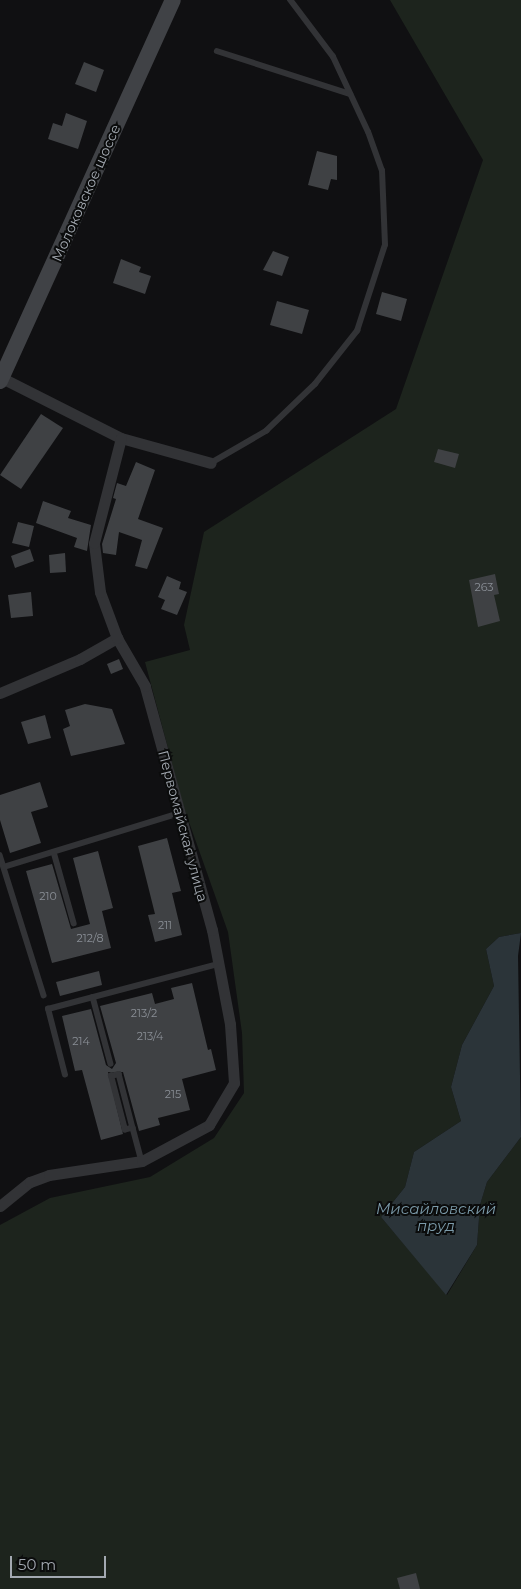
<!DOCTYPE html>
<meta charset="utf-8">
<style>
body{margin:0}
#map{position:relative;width:521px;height:1589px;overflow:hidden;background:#101012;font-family:Montserrat,sans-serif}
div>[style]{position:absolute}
.green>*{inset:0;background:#1d241d}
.water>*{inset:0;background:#2b3439}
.building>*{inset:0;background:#3f4144}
.service>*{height:5.5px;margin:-2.75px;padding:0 2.75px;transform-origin:2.75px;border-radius:2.75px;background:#323336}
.minor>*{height:11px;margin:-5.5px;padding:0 5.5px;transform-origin:5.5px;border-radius:5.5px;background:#323336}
.secondary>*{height:16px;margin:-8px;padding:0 8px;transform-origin:8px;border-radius:8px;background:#404246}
span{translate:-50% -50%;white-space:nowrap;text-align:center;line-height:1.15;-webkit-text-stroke:4px #0b0c0c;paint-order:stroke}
.number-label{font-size:11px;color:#8a8f96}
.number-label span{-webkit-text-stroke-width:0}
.street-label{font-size:14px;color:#a3a9b1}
.water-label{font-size:15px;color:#7c9baa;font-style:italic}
.scale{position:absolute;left:10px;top:1556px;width:96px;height:22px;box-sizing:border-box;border:2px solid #a3a9b1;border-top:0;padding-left:6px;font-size:15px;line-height:18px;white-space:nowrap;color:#a3a9b1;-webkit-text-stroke:4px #0b0c0c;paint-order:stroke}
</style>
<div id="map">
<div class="green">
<div style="clip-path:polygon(390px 0,521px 0,521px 933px,499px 937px,486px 949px,494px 986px,462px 1045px,451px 1087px,461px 1121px,414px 1152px,405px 1187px,381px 1217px,447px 1295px,477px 1245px,480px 1205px,487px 1182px,521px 1137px,521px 1589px,0 1589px,0 1225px,50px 1198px,150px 1177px,214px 1138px,244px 1093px,242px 1033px,228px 932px,184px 808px,145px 662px,190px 650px,184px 625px,204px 532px,396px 409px,483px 160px)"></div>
</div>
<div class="water">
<div style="clip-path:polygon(521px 933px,518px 956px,521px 1137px,487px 1182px,480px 1205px,477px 1245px,446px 1295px,381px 1217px,405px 1187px,414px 1152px,461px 1121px,451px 1087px,462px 1045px,494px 986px,486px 949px,499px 937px)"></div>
</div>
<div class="building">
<div style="clip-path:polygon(84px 62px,104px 70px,96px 92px,75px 84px)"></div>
<div style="clip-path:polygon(66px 113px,87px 121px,78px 149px,48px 139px,53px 123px,62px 126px)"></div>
<div style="clip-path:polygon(317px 151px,337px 156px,337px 180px,331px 179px,328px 190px,308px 185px)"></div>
<div style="clip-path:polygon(273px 251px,289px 257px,282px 276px,263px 270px)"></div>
<div style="clip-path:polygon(121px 259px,141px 267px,139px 272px,151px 276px,145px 294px,113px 283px)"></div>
<div style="clip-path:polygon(382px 292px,407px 299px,401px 321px,376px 314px)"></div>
<div style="clip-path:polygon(277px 301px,309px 310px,302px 334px,270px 325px)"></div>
<div style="clip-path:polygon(41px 414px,63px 428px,21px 489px,0 475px)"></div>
<div style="clip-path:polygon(438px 449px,459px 454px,455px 468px,434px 462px)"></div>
<div style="clip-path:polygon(136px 462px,155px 470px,138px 519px,163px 528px,147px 569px,135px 566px,142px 540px,119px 532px,116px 555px,103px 553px,102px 544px,116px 499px,113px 498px,117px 483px,126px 486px)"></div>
<div style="clip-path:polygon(43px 501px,71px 511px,68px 518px,91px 525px,87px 551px,74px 547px,77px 538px,36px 523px)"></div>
<div style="clip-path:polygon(18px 522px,34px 526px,29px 547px,12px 543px)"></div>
<div style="clip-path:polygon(30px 549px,34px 561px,15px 568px,11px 556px)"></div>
<div style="clip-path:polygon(65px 553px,66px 572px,50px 573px,49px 555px)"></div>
<div style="clip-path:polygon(495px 574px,499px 594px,494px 595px,500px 621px,478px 627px,469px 580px)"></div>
<div style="clip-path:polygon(167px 576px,181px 582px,179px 589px,187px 592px,177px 615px,161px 609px,165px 600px,158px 597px)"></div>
<div style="clip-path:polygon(31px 592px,33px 616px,11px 618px,8px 595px)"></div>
<div style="clip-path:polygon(119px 659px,123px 669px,111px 674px,107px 664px)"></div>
<div style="clip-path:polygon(85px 704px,112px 709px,125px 744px,71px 756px,63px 729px,70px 726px,65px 710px)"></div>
<div style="clip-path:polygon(45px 715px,51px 738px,28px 744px,21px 722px)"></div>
<div style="clip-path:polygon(40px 782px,48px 807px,31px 812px,41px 843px,10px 853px,0 820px,0 795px)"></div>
<div style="clip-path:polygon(167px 838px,181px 891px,172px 893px,182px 935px,155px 942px,148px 915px,155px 914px,138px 846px)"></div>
<div style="clip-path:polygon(98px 851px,113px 908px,102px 911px,111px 948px,52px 963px,26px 871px,52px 864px,71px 929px,90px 924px,73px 858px)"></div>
<div style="clip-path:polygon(99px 971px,102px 985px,60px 996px,56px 982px)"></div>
<div style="clip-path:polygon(192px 983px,208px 1050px,211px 1049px,216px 1070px,182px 1079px,190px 1110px,158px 1118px,160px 1125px,139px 1131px,123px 1072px,108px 1072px,123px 1134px,101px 1140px,82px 1070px,75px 1071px,62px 1016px,91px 1009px,106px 1065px,112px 1069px,116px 1063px,100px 1006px,152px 993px,155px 1004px,174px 999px,171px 988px)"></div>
<div style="clip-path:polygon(416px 1573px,420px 1589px,400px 1589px,397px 1578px)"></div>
</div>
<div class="service">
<div style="left:217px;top:51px;width:140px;rotate:17.9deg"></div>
<div style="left:211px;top:463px;width:64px;rotate:-30.2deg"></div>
<div style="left:266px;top:431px;width:68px;rotate:-43.8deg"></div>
<div style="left:315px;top:384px;width:68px;rotate:-51.6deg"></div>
<div style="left:357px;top:331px;width:90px;rotate:-72deg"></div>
<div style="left:385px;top:245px;width:74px;rotate:-92.3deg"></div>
<div style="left:382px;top:171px;width:41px;rotate:-109.7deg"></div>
<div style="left:368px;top:132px;width:83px;rotate:-115deg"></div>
<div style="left:333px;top:57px;width:71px;rotate:-127deg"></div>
<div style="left:54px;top:852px;width:74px;rotate:74.3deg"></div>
<div style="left:0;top:855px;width:147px;rotate:72.6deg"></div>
<div style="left:4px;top:867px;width:183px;rotate:-17.1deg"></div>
<div style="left:93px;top:997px;width:69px;rotate:75deg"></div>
<div style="left:65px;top:1075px;width:68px;rotate:-104.4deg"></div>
<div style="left:48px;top:1009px;width:176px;rotate:-14.8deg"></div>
<div style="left:133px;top:1128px;width:8px;rotate:166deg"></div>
<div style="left:125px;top:1130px;width:56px;rotate:-104.5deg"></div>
<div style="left:111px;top:1076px;width:8px;rotate:-14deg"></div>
<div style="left:119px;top:1074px;width:56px;rotate:75.5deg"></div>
<div style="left:133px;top:1128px;width:34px;rotate:75deg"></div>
</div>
<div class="minor">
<div style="left:2px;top:378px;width:133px;rotate:26.8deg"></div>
<div style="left:121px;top:438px;width:93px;rotate:15.5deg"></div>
<div style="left:0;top:693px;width:87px;rotate:-23deg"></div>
<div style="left:80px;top:659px;width:43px;rotate:-29.6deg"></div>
<div style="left:0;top:1206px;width:38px;rotate:-39deg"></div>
<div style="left:30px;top:1182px;width:20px;rotate:-20deg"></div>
<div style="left:49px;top:1175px;width:94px;rotate:-8.6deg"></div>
<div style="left:142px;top:1161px;width:76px;rotate:-28.2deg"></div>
<div style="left:209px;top:1125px;width:49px;rotate:-59.2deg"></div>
<div style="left:234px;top:1083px;width:59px;rotate:-93.9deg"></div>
<div style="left:230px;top:1024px;width:96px;rotate:-100.8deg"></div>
<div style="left:212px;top:930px;width:253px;rotate:-105.4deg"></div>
<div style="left:145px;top:686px;width:56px;rotate:-120.3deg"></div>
<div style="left:117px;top:638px;width:49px;rotate:-110.3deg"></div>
<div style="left:100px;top:592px;width:49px;rotate:-97deg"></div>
<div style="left:94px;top:543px;width:108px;rotate:-75.6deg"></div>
</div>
<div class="secondary">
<div style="left:0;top:381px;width:418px;rotate:-65.6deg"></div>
</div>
<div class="number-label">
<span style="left:484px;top:587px">263</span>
<span style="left:48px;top:896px">210</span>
<span style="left:165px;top:925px">211</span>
<span style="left:90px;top:938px">212/8</span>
<span style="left:144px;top:1013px">213/2</span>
<span style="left:150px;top:1036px">213/4</span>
<span style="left:81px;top:1041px">214</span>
<span style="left:173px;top:1094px">215</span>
</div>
<div class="street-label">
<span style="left:86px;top:193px;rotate:-66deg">Молоковское шоссе</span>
<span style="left:183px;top:826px;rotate:75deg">Первомайская улица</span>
</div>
<div class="water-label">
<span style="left:436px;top:1217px">Мисайловский<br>пруд</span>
</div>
<div class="scale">50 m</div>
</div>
